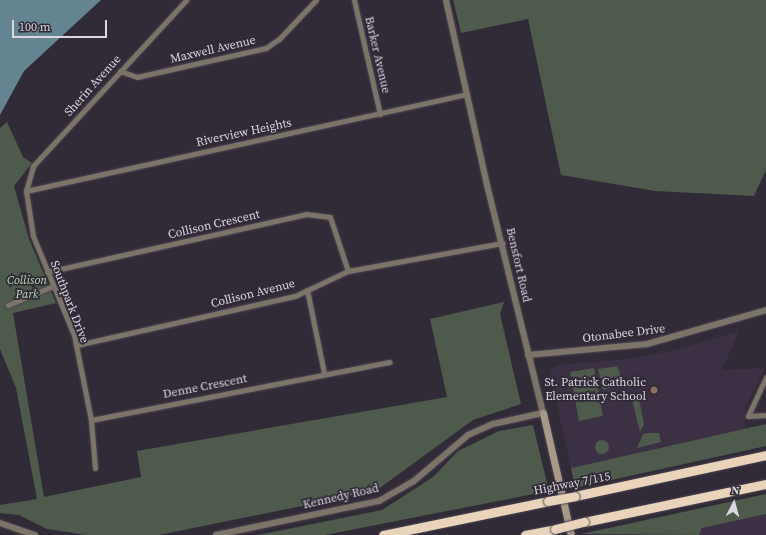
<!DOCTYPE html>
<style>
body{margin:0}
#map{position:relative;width:766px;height:535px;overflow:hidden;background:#312a37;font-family:"Source Serif 4",serif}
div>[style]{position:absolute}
.built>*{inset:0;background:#3b3044}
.green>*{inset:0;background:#4e5a4c}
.round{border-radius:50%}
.water>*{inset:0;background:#648492}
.roads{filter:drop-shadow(0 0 1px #4c4652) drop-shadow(0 0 1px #4c4652)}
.minor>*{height:5px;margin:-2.5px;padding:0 2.5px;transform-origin:2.5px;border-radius:2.5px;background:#7c7369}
.tertiary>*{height:6px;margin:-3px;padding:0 3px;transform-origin:3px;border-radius:3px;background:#7c7369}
.secondary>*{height:7px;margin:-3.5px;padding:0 3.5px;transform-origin:3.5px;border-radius:3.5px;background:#a8998a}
.motorway>*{height:9px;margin:-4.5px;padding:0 4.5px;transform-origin:4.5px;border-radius:4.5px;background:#e9d3ba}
.bridges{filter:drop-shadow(0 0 1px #4c4652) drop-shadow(0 0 1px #4c4652)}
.motorway-bridge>*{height:9px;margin:-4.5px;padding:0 4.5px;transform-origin:4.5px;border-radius:4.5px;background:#e9d3ba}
.dots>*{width:11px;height:11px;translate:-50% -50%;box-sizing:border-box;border:2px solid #312a37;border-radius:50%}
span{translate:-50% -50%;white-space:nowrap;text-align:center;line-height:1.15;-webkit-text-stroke:3.5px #312a37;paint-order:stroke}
.street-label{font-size:12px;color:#dbd6df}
.park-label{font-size:12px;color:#b9dfb3;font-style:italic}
.poi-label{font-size:12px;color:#dbd6df}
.right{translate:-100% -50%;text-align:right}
.north{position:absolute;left:714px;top:483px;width:40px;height:40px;-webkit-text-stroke:3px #312a37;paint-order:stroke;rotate:6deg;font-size:11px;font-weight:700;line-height:16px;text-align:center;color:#dbd6df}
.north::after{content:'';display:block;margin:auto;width:14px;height:18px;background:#dbd6df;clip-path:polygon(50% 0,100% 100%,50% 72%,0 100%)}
.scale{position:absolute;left:12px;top:20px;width:95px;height:18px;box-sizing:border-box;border:2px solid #dbd6df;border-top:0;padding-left:5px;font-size:12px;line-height:14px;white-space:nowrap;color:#dbd6df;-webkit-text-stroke:3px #312a37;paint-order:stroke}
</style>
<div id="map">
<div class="built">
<div style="clip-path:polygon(739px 331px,722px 370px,765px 368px,745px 409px,745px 429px,571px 468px,549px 371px,558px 365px,629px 359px,675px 350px)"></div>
<div style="clip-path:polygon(766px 514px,766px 535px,699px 535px,702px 528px)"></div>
</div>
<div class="green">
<div style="clip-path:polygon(453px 0,766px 0,766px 170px,754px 196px,655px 191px,561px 175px,528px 19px,461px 33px)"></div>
<div style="clip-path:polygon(7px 122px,23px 157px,32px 163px,14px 186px,29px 239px,56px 303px,13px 313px,44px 497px,141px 477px,137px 451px,447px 397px,430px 319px,504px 302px,500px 314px,521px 404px,473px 420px,377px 490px,302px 506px,159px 535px,87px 535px,47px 529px,19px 515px,0 513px,0 505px,37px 499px,16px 388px,0 349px,0 128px)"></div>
<div style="clip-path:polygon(617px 366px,624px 384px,603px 390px,598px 369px)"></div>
<div style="clip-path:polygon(594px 368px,603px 416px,579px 421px,570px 372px)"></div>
<div style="clip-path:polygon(639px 399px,644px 424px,640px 432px,632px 400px)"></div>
<div style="clip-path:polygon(766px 424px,766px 446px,575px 488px,571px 468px)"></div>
<div style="clip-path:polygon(533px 425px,549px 491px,325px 535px,258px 535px,382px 510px,433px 477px,458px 451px,499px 431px)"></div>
<div style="clip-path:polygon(647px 433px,659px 433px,661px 442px,637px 448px,643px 434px)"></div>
<div class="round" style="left:595px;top:440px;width:14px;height:14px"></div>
<div style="clip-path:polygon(766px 494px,766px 514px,702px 528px,699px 535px,581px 534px)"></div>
</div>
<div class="water">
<div style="clip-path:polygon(0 0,101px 0,24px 71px,0 115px)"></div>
</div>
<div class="roads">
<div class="minor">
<div style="left:354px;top:0;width:117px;rotate:77.2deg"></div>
<div style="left:120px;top:71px;width:18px;rotate:19deg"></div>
<div style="left:137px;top:77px;width:132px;rotate:-12.7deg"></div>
<div style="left:266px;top:48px;width:16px;rotate:-35deg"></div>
<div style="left:279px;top:39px;width:54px;rotate:-46.5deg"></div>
<div style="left:26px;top:191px;width:451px;rotate:-12.4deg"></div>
<div style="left:47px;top:272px;width:265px;rotate:-12.6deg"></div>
<div style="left:306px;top:214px;width:24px;rotate:7deg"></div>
<div style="left:330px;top:217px;width:57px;rotate:71.6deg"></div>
<div style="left:307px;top:290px;width:85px;rotate:78.4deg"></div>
<div style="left:8px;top:305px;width:49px;rotate:-22.9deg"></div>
<div style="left:77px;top:345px;width:223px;rotate:-12.7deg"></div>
<div style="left:295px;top:296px;width:59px;rotate:-25.3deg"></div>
<div style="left:348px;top:271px;width:157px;rotate:-10.3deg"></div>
<div style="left:766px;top:377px;width:43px;rotate:114.8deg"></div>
<div style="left:748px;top:416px;width:18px;rotate:-3deg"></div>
<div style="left:91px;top:420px;width:304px;rotate:-11deg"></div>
<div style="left:95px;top:468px;width:48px;rotate:-94.8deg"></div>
<div style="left:91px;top:420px;width:87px;rotate:-101.3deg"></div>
<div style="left:74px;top:335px;width:107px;rotate:-112.5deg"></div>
<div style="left:33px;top:236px;width:46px;rotate:-98.8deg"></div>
<div style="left:26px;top:191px;width:26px;rotate:-74deg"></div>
<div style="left:33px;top:166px;width:226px;rotate:-47.3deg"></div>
</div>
<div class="tertiary">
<div style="left:528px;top:355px;width:120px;rotate:-5.3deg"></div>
<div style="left:647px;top:344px;width:124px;rotate:-15.9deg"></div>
<div style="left:0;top:523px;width:37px;rotate:19deg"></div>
<div style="left:216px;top:535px;width:167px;rotate:-11.8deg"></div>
<div style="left:379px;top:501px;width:40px;rotate:-29.7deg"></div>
<div style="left:414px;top:481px;width:71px;rotate:-40.4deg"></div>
<div style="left:468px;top:435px;width:27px;rotate:-24deg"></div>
<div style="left:493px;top:424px;width:51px;rotate:-12.4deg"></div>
<div style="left:543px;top:413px;width:235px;rotate:-103.8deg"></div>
<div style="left:487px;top:185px;width:189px;rotate:-102.5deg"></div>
</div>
<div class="secondary">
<div style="left:543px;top:413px;width:125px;rotate:77.1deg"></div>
</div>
<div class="motorway">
<div style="left:575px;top:496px;width:195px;rotate:-12.1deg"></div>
<div style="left:584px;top:522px;width:186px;rotate:-11.8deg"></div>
<div style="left:383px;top:535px;width:168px;rotate:-11.6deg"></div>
<div style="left:525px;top:535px;width:31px;rotate:-11deg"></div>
</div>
</div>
<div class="bridges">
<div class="motorway-bridge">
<div style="left:548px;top:501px;width:27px;rotate:-10deg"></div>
<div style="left:555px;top:529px;width:30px;rotate:-14deg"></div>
</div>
</div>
<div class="dots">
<div style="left:654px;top:390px;background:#8d6e63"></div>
</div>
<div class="street-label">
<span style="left:213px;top:50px;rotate:-13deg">Maxwell Avenue</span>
<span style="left:377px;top:55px;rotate:77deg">Barker Avenue</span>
<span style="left:93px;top:86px;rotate:-48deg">Sherin Avenue</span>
<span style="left:244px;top:133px;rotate:-12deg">Riverview Heights</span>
<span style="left:214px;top:225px;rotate:-13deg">Collison Crescent</span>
<span style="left:518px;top:265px;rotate:77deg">Bensfort Road</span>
<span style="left:253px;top:294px;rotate:-14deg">Collison Avenue</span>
<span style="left:69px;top:302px;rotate:69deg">Southpark Drive</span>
<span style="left:624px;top:334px;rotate:-7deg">Otonabee Drive</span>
<span style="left:205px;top:387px;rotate:-11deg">Denne Crescent</span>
<span style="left:572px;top:484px;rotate:-11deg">Highway 7/115</span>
<span style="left:341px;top:497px;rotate:-13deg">Kennedy Road</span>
</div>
<div class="park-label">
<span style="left:27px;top:288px">Collison<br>Park</span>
</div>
<div class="poi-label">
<span class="right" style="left:646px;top:390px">St. Patrick Catholic<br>Elementary School</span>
</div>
<div class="north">N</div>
<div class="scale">100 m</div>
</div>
